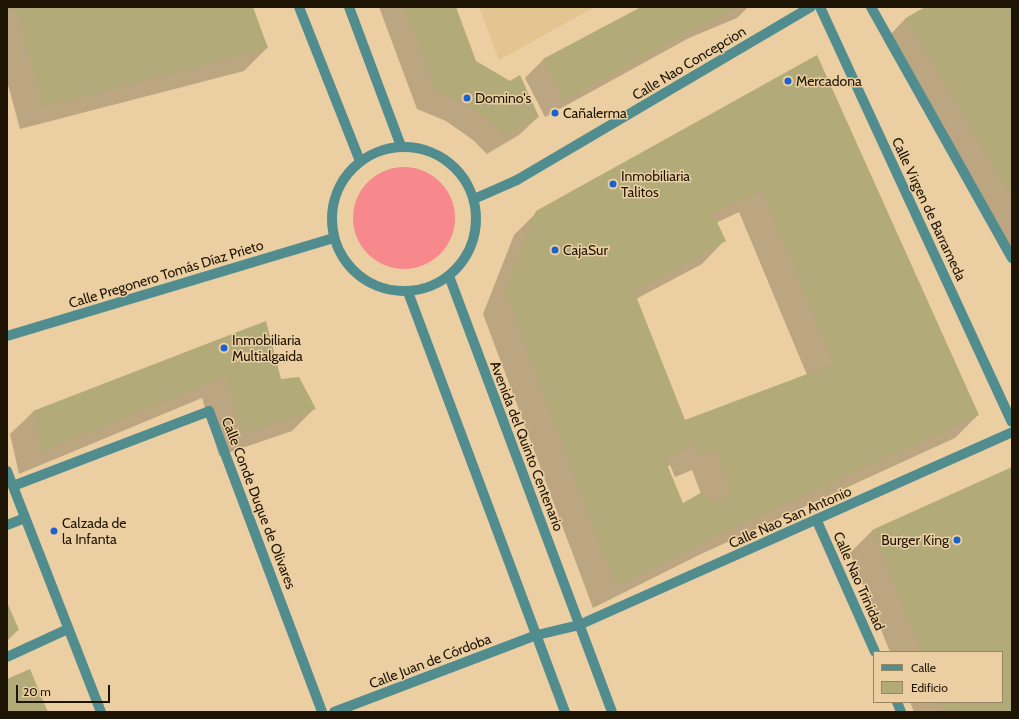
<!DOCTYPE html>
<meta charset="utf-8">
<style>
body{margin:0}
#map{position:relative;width:1019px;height:719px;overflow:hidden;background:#ebcfa2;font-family:Cabin,sans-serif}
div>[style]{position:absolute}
.built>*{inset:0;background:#e4c491}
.green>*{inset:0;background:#f7898c}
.round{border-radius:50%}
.shadow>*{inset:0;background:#0003}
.building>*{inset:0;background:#b2aa79}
.minor>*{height:10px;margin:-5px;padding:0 5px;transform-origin:5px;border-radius:5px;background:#518d8f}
.tertiary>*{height:10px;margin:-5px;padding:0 5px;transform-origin:5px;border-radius:5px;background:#518d8f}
.tertiary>.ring{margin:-5px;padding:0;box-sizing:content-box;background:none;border:10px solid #518d8f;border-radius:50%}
.dots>*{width:11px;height:11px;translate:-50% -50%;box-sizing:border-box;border:2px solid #ebcfa2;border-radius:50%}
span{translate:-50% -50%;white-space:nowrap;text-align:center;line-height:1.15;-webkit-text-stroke:3px #ebcfa2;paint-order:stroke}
.street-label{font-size:14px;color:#1e1404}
.poi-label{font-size:14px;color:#1e1404}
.left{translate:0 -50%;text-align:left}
.right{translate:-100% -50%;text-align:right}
.frame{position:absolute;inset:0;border:8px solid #1e1404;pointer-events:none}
.legend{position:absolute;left:873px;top:651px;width:130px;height:52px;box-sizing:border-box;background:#ebcfa2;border:1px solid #998463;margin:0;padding:5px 7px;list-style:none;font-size:12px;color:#1e1404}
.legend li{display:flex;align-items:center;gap:8px;height:20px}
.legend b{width:20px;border:1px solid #998463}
.scale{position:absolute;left:16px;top:685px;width:94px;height:18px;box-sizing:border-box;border:2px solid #1e1404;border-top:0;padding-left:5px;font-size:12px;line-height:14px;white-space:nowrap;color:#1e1404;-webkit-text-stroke:3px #ebcfa2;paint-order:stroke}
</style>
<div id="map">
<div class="built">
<div style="clip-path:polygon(479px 7px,595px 7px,499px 60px)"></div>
</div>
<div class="green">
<div class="round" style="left:353px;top:167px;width:102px;height:102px"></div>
</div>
<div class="shadow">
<div style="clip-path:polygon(7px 7px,252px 7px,267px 48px,244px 71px,20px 129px,7px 81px)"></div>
<div style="clip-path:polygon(379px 7px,454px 7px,475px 62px,538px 117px,519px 135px,487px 154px,473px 140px,446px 121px,417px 109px)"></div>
<div style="clip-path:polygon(643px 7px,748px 7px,737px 18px,689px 38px,545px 117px,525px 78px,543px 60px)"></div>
<div style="clip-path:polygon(927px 7px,1012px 7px,1012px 257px,884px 41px,906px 18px)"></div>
<div style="clip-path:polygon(evenodd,817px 56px,978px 415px,955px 438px,699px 555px,593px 608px,483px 314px,514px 235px,537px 212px,817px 56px,739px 212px,807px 375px,685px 421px,636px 299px,702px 264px,724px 241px,716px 223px,739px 212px,817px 56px,670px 465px,675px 477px,692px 470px,701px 494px,682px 504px,667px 467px,670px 465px)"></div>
<div style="clip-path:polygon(265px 322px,281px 380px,315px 408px,292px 431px,219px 456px,202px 398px,19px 474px,10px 434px,33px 412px)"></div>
<div style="clip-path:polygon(1012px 468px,1012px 712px,914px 712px,910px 702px,1002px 702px,1002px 652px,890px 652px,850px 553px,873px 530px)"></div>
<div style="clip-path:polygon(7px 605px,18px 630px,7px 641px)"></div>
</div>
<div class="building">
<div style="clip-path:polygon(7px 7px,253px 7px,268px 48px,43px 107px,16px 8px,7px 10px)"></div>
<div style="clip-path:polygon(405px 7px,456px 7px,476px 61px,510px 81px,520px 75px,539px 117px,506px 136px,491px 121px,465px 103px,435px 91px)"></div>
<div style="clip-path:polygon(641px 7px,736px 7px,564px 100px,543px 59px)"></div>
<div style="clip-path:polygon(925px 7px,1012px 7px,1012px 197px,906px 18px)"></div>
<div style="clip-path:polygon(evenodd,817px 55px,979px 415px,723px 532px,616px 586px,505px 290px,536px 211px,817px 55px,762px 190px,834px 364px,685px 420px,634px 291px,726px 241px,713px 213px,762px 190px,817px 55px,693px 443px,698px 455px,715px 448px,731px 494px,711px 503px,704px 491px,683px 503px,666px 462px,693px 443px)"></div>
<div style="clip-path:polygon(266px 321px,281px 379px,299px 377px,316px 409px,242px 434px,225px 376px,41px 452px,33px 411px)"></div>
<div style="clip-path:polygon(1012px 467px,1012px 712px,946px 712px,942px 702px,1002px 702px,1002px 652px,922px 652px,872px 530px)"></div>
<div style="clip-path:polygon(7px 602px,19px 630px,7px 635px)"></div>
<div style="clip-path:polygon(30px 669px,48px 712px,7px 712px,7px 679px)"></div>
</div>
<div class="minor">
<div style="left:820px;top:7px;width:457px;rotate:65.2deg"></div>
<div style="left:871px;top:7px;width:288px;rotate:60.7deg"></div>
<div style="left:13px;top:486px;width:210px;rotate:-20.9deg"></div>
<div style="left:209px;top:411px;width:322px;rotate:69.4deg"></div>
<div style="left:817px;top:521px;width:143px;rotate:66.1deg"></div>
<div style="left:7px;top:525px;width:19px;rotate:-21deg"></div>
<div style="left:7px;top:657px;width:67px;rotate:-24.7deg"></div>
<div style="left:897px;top:702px;width:11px;rotate:68deg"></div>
<div style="left:334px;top:712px;width:217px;rotate:-20.8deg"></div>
<div style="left:537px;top:635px;width:43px;rotate:-13.4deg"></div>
<div style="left:579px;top:625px;width:474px;rotate:-24deg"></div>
</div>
<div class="tertiary">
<div style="left:299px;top:7px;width:166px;rotate:68.4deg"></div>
<div style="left:349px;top:7px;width:148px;rotate:69.5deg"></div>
<div class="ring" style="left:332px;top:147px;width:134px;height:134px"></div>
<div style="left:474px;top:199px;width:47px;rotate:-23.8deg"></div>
<div style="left:517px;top:180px;width:341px;rotate:-30.5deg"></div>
<div style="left:449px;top:276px;width:465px;rotate:69.5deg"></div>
<div style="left:408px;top:292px;width:448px;rotate:69.5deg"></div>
<div style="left:7px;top:336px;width:340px;rotate:-16.7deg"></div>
<div style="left:7px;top:471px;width:259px;rotate:68.7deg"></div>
</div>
<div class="dots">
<div style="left:788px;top:81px;background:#1a62cd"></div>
<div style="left:467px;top:98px;background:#1a62cd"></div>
<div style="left:555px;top:113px;background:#1a62cd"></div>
<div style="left:613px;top:184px;background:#1a62cd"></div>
<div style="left:555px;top:250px;background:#1a62cd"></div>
<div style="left:224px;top:348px;background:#1a62cd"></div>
<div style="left:54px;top:531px;background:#1a62cd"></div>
<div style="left:957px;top:540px;background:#1a62cd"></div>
</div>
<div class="street-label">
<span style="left:689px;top:63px;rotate:-31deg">Calle Nao Concepcion</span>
<span style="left:929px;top:209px;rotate:65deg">Calle Virgen de Barrameda</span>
<span style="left:166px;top:274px;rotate:-17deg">Calle Pregonero Tomás Díaz Prieto</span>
<span style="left:527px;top:446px;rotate:69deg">Avenida del Quinto Centenario</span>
<span style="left:259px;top:503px;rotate:69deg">Calle Conde Duque de Olivares</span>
<span style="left:790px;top:517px;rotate:-24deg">Calle Nao San Antonio</span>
<span style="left:859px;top:581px;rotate:66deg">Calle Nao Trinidad</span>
<span style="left:430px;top:661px;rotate:-21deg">Calle Juan de Córdoba</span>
</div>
<div class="poi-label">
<span class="left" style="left:796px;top:81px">Mercadona</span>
<span class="left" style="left:475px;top:98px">Domino's</span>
<span class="left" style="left:563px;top:113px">Cañalerma</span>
<span class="left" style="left:621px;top:184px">Inmobiliaria<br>Talitos</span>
<span class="left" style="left:563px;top:250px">CajaSur</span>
<span class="left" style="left:232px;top:348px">Inmobiliaria<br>Multialgaida</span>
<span class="left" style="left:62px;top:531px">Calzada de<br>la Infanta</span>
<span class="right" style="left:949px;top:540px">Burger King</span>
</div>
<div class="frame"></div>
<ul class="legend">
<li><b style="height:5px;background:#518d8f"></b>Calle</li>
<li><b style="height:11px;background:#b2aa79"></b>Edificio</li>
</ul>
<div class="scale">20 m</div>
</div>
